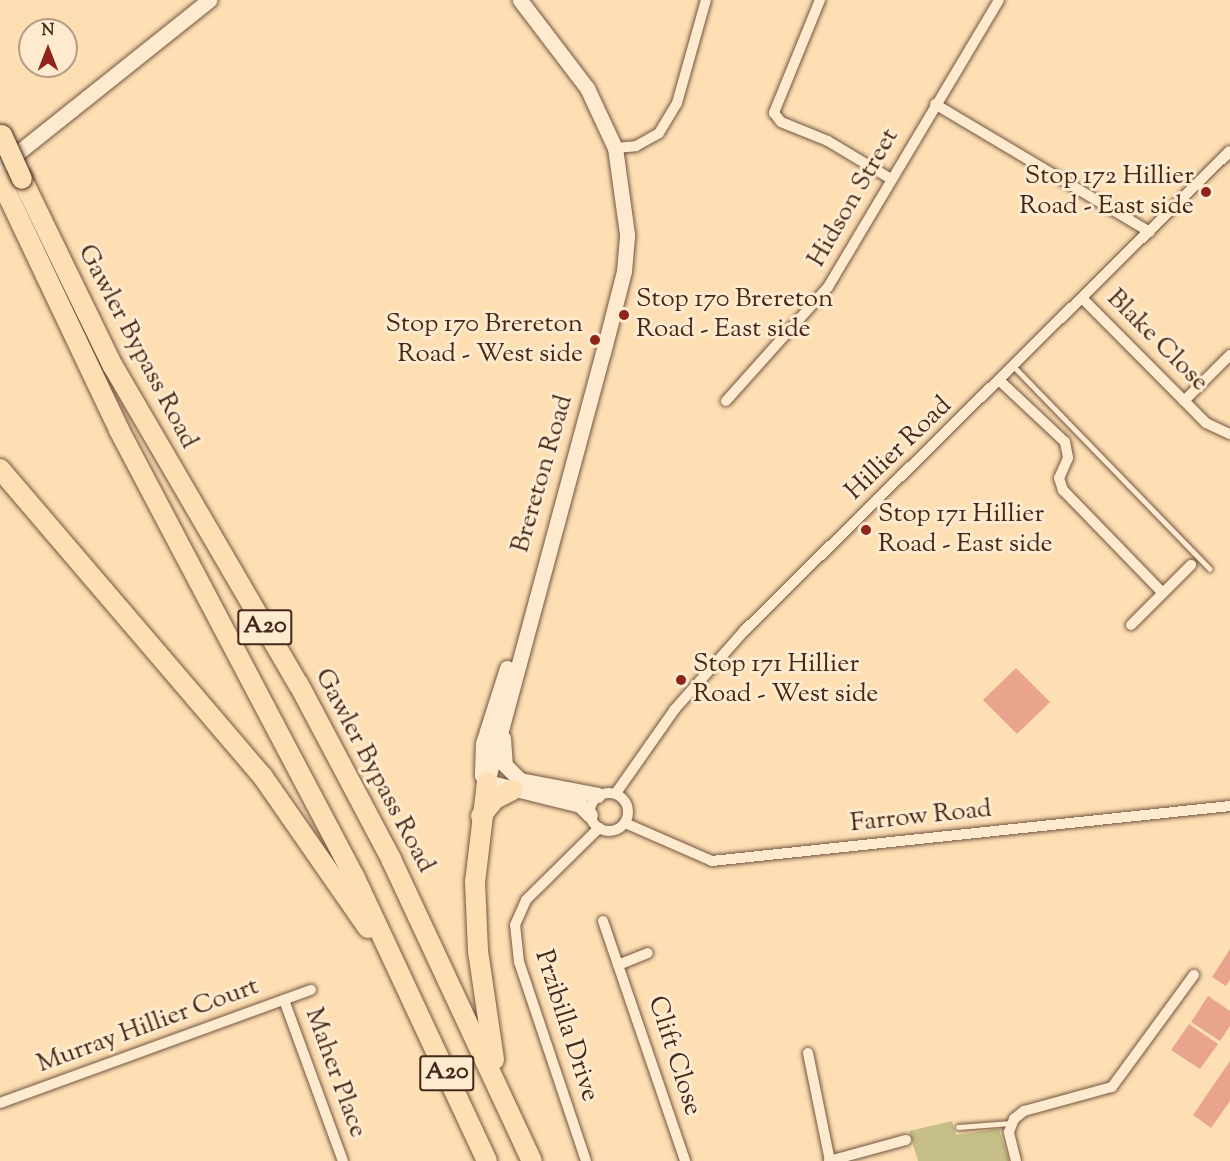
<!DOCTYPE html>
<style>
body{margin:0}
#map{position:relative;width:1230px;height:1161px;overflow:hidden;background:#fedfb3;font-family:"Sorts Mill Goudy",serif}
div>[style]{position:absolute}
.green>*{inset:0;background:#c6c088}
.building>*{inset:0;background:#e8a48d}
.roads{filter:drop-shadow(0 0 2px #735541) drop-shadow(0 0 2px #735541)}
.lane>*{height:5px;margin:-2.5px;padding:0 2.5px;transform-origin:2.5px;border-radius:2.5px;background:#feeace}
.street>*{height:10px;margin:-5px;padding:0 5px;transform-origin:5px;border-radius:5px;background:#feeace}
.street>.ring{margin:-5px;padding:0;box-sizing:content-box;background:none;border:10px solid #feeace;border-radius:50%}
.secondary>*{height:15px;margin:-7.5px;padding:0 7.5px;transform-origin:7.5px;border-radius:7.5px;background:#feeace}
.highway>*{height:20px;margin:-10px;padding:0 10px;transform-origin:10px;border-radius:10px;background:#fedfb3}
.bridges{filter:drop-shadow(0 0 2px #45271b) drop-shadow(0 0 2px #45271b)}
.highway-bridge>*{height:20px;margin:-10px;padding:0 10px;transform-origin:10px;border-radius:10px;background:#fedfb3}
.dots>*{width:16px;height:16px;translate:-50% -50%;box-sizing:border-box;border:3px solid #feeace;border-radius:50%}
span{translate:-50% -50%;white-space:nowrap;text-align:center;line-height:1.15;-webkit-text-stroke:6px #feeace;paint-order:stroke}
.shield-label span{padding:2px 4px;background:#feeace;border:2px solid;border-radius:4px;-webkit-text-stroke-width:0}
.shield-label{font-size:24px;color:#45271b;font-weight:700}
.poi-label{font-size:26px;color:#45271b}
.right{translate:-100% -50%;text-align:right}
.left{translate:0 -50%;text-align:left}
.street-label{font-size:26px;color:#45271b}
.north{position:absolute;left:18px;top:18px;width:60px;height:60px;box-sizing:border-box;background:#feeace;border:2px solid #b49c86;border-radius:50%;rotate:0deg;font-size:16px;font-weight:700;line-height:24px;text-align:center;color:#45271b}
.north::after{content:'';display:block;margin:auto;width:21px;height:27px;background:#8f2418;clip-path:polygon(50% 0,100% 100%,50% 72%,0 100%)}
</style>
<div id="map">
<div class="green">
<div style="clip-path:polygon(952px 1121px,956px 1135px,999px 1129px,1009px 1161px,918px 1161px,909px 1131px)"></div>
</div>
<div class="building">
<div style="clip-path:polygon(1016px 668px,1050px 702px,1017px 734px,983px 700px)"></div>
<div style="clip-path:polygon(1230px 949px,1230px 980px,1226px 986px,1212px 977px)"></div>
<div style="clip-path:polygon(1208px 996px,1230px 1011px,1230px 1026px,1220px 1041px,1191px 1022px)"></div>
<div style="clip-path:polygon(1189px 1024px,1218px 1044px,1200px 1069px,1171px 1050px)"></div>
<div style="clip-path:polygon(1230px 1061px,1230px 1101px,1211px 1128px,1193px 1115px)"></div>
</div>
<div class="roads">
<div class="lane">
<div style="left:1014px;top:367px;width:281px;rotate:45.9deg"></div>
<div style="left:958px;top:1127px;width:53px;rotate:-4.3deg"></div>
</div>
<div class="street">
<div style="left:820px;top:0;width:122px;rotate:112.2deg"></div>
<div style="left:774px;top:113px;width:11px;rotate:52deg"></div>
<div style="left:781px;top:122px;width:51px;rotate:22deg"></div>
<div style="left:828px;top:141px;width:74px;rotate:31.1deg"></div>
<div style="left:935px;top:104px;width:250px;rotate:30.8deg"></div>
<div style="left:615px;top:148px;width:21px;rotate:-5deg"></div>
<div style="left:636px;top:146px;width:26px;rotate:-29deg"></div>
<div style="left:659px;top:133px;width:35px;rotate:-59deg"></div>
<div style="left:677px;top:103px;width:107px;rotate:-74.3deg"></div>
<div style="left:1082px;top:298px;width:176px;rotate:45.2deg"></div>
<div style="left:1206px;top:423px;width:26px;rotate:25deg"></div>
<div style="left:1000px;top:381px;width:89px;rotate:43.2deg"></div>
<div style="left:1065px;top:442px;width:16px;rotate:79deg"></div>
<div style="left:1068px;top:458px;width:22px;rotate:114deg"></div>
<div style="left:1059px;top:478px;width:13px;rotate:72deg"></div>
<div style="left:1063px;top:490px;width:142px;rotate:45.9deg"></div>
<div style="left:726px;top:401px;width:153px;rotate:-48.2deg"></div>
<div style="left:828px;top:287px;width:334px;rotate:-59.2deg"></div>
<div style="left:1184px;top:401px;width:65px;rotate:-45deg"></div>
<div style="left:1131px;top:625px;width:85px;rotate:-45deg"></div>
<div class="ring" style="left:590px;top:793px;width:28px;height:28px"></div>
<div style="left:616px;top:793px;width:103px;rotate:-54.9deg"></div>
<div style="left:675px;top:709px;width:104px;rotate:-48.5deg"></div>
<div style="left:744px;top:631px;width:683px;rotate:-44.64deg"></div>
<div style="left:625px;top:823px;width:95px;rotate:23.6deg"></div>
<div style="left:712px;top:861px;width:521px;rotate:-6.06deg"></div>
<div style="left:603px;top:921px;width:254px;rotate:71.1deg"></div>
<div style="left:618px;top:965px;width:32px;rotate:-22deg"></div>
<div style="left:284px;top:1000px;width:171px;rotate:69.9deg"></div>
<div style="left:808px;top:1053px;width:110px;rotate:78.5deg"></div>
<div style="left:0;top:1103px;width:331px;rotate:-20deg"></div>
<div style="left:586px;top:1161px;width:210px;rotate:-108.6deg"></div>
<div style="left:519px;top:962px;width:37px;rotate:-96deg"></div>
<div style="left:515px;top:925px;width:27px;rotate:-66deg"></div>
<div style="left:526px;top:900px;width:103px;rotate:-44.6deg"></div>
<div style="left:829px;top:1161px;width:80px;rotate:-15.3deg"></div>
<div style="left:1016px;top:1161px;width:30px;rotate:-104deg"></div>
<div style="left:1009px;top:1132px;width:14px;rotate:-69deg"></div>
<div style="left:1014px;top:1119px;width:13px;rotate:-39deg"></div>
<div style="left:1024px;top:1111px;width:91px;rotate:-15.3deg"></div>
<div style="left:1112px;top:1087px;width:139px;rotate:-53.8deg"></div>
</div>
<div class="secondary">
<div style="left:0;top:167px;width:268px;rotate:-38.6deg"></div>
<div style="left:507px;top:668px;width:79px;rotate:107.7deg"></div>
<div style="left:483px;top:743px;width:32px;rotate:92deg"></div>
<div style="left:482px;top:775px;width:9px;rotate:54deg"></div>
<div style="left:487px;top:782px;width:96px;rotate:13.9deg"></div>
<div style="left:580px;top:805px;width:14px;rotate:45deg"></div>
<div style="left:503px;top:738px;width:27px;rotate:86deg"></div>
<div style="left:505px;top:765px;width:21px;rotate:45deg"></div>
<div style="left:520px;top:780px;width:79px;rotate:10.9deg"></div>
<div style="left:487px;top:782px;width:444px;rotate:-74.9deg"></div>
<div style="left:603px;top:353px;width:85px;rotate:-75.6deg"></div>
<div style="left:624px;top:271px;width:37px;rotate:-85deg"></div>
<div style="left:627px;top:234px;width:87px;rotate:-97.9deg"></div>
<div style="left:615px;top:148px;width:66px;rotate:-115deg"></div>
<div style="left:587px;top:88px;width:111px;rotate:-127.3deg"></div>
</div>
<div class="highway">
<div style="left:0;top:179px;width:278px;rotate:64.6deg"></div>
<div style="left:119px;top:430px;width:506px;rotate:62.22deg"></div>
<div style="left:355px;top:878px;width:312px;rotate:65deg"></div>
<div style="left:22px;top:179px;width:208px;rotate:64.1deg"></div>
<div style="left:113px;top:366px;width:369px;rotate:59.8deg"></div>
<div style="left:299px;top:685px;width:197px;rotate:62.1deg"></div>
<div style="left:391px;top:859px;width:333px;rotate:65deg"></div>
<div style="left:0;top:469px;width:405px;rotate:49.5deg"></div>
<div style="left:263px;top:777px;width:184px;rotate:55.2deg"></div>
<div style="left:487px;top:782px;width:101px;rotate:96.8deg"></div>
<div style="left:475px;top:882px;width:69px;rotate:87.5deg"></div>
<div style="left:478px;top:951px;width:110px;rotate:81.6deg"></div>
<div style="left:481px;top:816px;width:22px;rotate:-51deg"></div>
<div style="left:495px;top:799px;width:20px;rotate:-27deg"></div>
</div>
</div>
<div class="bridges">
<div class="highway-bridge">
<div style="left:2px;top:135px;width:48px;rotate:65.6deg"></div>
</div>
</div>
<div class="dots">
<div style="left:1206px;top:192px;background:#8f2418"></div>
<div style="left:624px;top:315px;background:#8f2418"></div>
<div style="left:595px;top:340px;background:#8f2418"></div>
<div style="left:866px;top:530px;background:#8f2418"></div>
<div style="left:681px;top:680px;background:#8f2418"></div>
</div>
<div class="shield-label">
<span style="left:265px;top:627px">A20</span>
<span style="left:447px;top:1073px">A20</span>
</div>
<div class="poi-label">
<span class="right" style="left:1194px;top:192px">Stop 172 Hillier<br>Road - East side</span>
<span class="left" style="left:636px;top:315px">Stop 170 Brereton<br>Road - East side</span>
<span class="right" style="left:583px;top:340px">Stop 170 Brereton<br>Road - West side</span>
<span class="left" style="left:878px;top:530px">Stop 171 Hillier<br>Road - East side</span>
<span class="left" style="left:693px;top:680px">Stop 171 Hillier<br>Road - West side</span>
</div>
<div class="street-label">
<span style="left:854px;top:198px;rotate:-60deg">Hidson Street</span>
<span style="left:1157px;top:341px;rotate:45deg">Blake Close</span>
<span style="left:137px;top:347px;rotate:62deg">Gawler Bypass Road</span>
<span style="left:899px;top:449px;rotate:-44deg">Hillier Road</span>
<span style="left:543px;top:474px;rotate:-74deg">Brereton Road</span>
<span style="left:374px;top:771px;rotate:62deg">Gawler Bypass Road</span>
<span style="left:921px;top:817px;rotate:-6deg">Farrow Road</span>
<span style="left:148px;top:1026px;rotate:-20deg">Murray Hillier Court</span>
<span style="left:566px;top:1026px;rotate:72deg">Przibilla Drive</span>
<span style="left:674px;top:1056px;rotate:72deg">Clift Close</span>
<span style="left:335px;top:1073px;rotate:70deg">Maher Place</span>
</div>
<div class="north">N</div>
</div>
